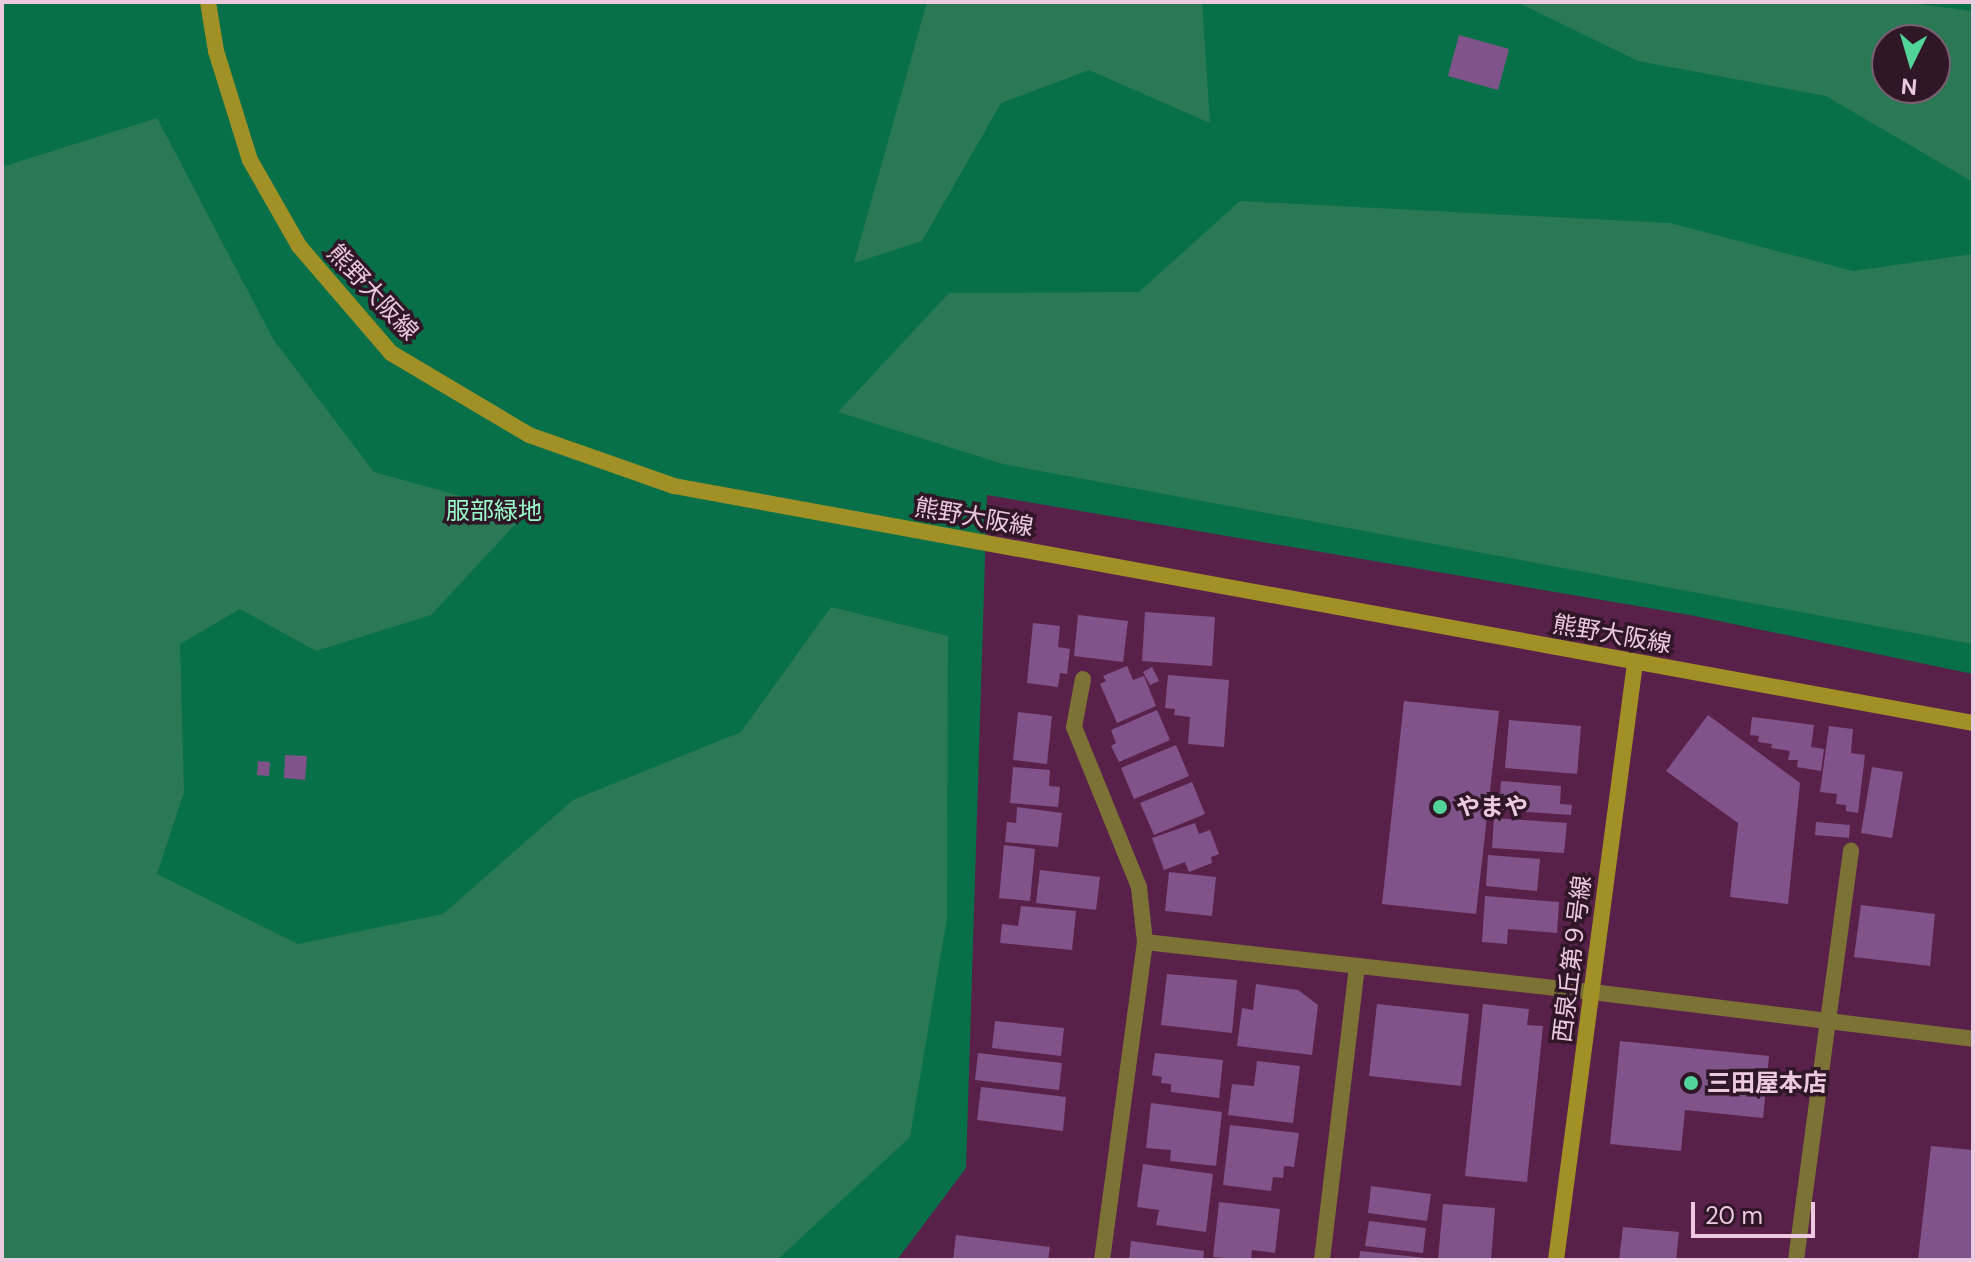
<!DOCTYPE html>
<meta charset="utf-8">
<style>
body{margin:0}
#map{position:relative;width:1975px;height:1262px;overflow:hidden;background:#592149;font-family:"DM Sans","Noto Sans JP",sans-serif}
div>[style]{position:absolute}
.green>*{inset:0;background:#087049}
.forest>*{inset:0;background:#2a7854}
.building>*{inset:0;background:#80548a}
.lane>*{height:16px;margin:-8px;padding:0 8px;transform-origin:8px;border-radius:8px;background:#7c7236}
.street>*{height:16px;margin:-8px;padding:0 8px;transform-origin:8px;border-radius:8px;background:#7c7236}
.secondary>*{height:16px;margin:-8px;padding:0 8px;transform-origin:8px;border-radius:8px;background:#a19025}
.dots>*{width:22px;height:22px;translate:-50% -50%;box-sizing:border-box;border:4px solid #301728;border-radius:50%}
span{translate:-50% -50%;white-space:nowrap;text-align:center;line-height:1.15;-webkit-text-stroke:7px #301728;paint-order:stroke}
.street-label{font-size:24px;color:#ecc9df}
.park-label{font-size:24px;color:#98fdc8}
.poi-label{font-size:24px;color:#ecc9df;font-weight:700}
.left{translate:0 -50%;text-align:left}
.frame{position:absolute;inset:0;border:4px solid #ecc9df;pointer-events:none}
.north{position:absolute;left:1871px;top:24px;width:80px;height:80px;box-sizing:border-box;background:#301728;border:2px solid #7b5e71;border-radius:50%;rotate:185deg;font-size:22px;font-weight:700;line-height:32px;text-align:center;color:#ecc9df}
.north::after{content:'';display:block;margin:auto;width:28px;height:36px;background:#52d397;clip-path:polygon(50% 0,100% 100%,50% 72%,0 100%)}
.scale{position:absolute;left:1691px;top:1202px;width:124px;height:36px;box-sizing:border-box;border:4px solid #ecc9df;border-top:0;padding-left:10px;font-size:24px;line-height:28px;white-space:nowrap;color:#ecc9df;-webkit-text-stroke:6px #301728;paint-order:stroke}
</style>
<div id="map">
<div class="green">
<div style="clip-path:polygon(evenodd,2px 2px,1973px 2px,1973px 674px,1690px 615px,987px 495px,966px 1168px,897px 1260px,2px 1260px,2px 2px,1887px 40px,1935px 40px,1935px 88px,1887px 88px,1887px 40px)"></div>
</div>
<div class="forest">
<div style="clip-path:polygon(927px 2px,1202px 2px,1210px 123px,1089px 70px,1001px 103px,922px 241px,854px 263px)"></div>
<div style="clip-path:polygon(evenodd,1517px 2px,1901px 2px,1973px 11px,1973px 182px,1826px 96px,1638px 61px,1517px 2px,1887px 40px,1935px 40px,1935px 88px,1887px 88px,1887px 40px)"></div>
<div style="clip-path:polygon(157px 118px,273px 339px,374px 472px,525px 514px,431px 615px,316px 651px,240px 609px,180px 644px,184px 792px,157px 874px,298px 944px,443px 914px,573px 800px,741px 732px,831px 607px,948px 636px,947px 918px,910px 1137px,777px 1260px,2px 1260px,2px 167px)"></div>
<div style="clip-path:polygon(1240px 201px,1670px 223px,1853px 271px,1973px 254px,1973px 644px,1003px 464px,838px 412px,949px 293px,1139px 292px)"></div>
</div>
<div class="building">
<div style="clip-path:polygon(1459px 35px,1509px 49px,1498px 90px,1448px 76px)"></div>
<div style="clip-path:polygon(1145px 612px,1215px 617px,1212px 666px,1142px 661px)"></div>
<div style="clip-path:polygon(1078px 615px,1128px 621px,1123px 662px,1074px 656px)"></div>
<div style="clip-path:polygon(1033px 623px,1060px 626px,1058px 647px,1070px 649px,1067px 674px,1060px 673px,1058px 687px,1027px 683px)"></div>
<div style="clip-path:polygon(1127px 666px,1133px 680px,1144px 676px,1156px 706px,1117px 723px,1100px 684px,1106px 681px,1103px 676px)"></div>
<div style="clip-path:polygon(1152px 667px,1159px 681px,1150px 685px,1143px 672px)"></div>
<div style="clip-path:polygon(1168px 675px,1229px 680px,1224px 747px,1188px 744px,1190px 717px,1174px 715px,1175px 709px,1165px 708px)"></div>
<div style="clip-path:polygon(1404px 701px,1499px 711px,1476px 914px,1382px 904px)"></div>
<div style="clip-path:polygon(1157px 710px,1170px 740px,1119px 762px,1111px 746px,1116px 743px,1111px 730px)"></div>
<div style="clip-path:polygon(1018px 712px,1052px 716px,1047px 764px,1013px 760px)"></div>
<div style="clip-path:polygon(1708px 715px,1800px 783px,1788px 904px,1730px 897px,1738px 823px,1666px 771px)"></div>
<div style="clip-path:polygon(1752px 717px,1814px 725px,1811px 747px,1824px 749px,1821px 771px,1797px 767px,1798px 760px,1788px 760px,1790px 751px,1771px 748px,1772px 744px,1758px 742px,1759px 736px,1750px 735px)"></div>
<div style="clip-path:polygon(1509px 720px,1581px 726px,1577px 774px,1505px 768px)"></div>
<div style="clip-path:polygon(1829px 726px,1853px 729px,1851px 753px,1865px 755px,1858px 813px,1846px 811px,1846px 805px,1836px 804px,1837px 794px,1820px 792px)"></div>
<div style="clip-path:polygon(1176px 745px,1189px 776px,1134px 799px,1121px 768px)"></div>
<div style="clip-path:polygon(285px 755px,307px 756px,305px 780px,284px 778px)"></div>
<div style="clip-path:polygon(258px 761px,270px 762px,269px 776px,257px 775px)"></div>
<div style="clip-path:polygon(1013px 767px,1050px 770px,1049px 786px,1060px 787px,1058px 807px,1010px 803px)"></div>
<div style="clip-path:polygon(1872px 767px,1903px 772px,1892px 838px,1861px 833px)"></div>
<div style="clip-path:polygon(1501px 781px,1561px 786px,1560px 804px,1572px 805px,1571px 815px,1499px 810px)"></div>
<div style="clip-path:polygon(1192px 782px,1205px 814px,1154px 835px,1140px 803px)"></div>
<div style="clip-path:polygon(1017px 807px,1062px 813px,1058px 847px,1005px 842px,1007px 822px,1016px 823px)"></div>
<div style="clip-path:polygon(1494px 818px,1567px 823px,1564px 853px,1492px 848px)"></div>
<div style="clip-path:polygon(1816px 822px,1850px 825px,1849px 838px,1815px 835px)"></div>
<div style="clip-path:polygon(1195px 823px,1199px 834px,1210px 830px,1219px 854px,1211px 857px,1212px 863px,1189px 872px,1185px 862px,1164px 870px,1152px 838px)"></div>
<div style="clip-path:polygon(1004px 845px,1035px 849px,1030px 901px,999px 898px)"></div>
<div style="clip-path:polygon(1488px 855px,1540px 859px,1537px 891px,1486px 886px)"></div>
<div style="clip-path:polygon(1040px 870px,1100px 877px,1096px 910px,1036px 903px)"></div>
<div style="clip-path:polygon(1169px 872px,1216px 877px,1212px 916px,1165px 911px)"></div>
<div style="clip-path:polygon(1485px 896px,1559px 902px,1557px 933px,1508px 929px,1507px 944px,1482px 942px)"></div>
<div style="clip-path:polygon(1861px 905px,1935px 914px,1930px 966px,1854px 957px)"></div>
<div style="clip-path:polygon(1021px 906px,1076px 911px,1072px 950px,1000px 943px,1002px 924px,1018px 926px)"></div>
<div style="clip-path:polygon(1167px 974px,1237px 980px,1232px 1033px,1161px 1025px)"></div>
<div style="clip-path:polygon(1256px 984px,1298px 990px,1318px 1005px,1312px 1055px,1237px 1046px,1242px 1008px,1253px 1010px)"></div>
<div style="clip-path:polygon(1377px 1004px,1469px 1014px,1461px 1086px,1369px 1076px)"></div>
<div style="clip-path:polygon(1483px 1004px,1529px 1009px,1527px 1025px,1543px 1026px,1527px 1182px,1465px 1176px)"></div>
<div style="clip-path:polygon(995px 1021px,1064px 1028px,1061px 1056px,992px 1048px)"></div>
<div style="clip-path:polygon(1620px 1041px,1769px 1056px,1763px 1118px,1685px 1110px,1681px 1151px,1610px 1144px)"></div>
<div style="clip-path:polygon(978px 1053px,1062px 1063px,1059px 1090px,975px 1080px)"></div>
<div style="clip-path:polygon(1155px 1053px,1223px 1060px,1219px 1098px,1171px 1092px,1171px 1084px,1161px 1083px,1162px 1077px,1152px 1075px)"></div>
<div style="clip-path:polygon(1257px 1061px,1300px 1066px,1293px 1123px,1228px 1115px,1232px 1084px,1254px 1086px)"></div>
<div style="clip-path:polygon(981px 1087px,1066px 1097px,1063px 1131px,977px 1120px)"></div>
<div style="clip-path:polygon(1151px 1103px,1222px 1112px,1216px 1166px,1170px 1161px,1171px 1150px,1146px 1148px)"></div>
<div style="clip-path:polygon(1230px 1125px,1299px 1133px,1294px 1167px,1284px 1166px,1283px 1178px,1273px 1177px,1271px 1191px,1223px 1185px)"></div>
<div style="clip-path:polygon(1931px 1146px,1973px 1150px,1973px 1260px,1918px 1260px)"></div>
<div style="clip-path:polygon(1143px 1164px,1213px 1174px,1206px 1232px,1156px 1225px,1159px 1210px,1137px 1207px)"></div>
<div style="clip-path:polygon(1371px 1186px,1431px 1194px,1427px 1221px,1368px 1213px)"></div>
<div style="clip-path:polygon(1219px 1202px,1280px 1209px,1275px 1253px,1252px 1250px,1251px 1260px,1213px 1257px)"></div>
<div style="clip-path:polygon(1443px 1204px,1495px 1208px,1491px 1260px,1438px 1260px)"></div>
<div style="clip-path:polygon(1369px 1221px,1426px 1228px,1423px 1253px,1365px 1246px)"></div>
<div style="clip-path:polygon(1623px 1227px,1679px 1232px,1676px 1260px,1619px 1260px)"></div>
<div style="clip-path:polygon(956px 1235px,1050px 1247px,1048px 1260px,953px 1260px)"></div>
<div style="clip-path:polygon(1131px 1241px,1204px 1251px,1203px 1260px,1129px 1260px)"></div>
<div style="clip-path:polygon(1360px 1251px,1426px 1258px,1426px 1260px,1359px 1260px)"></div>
</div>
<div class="lane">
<div style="left:1083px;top:679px;width:49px;rotate:100.6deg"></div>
<div style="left:1074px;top:727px;width:173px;rotate:67.9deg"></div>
<div style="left:1139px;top:887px;width:55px;rotate:83.8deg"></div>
<div style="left:1828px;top:1021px;width:172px;rotate:-82.3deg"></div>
</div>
<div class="street">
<div style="left:1102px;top:1260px;width:321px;rotate:-82.3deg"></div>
<div style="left:1145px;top:942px;width:450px;rotate:6.4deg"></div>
<div style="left:1592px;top:992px;width:384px;rotate:7deg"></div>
<div style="left:1322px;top:1260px;width:296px;rotate:-83.2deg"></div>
<div style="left:1796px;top:1260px;width:241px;rotate:-82.4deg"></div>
</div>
<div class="secondary">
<div style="left:208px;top:2px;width:50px;rotate:80.7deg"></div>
<div style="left:216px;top:51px;width:114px;rotate:72.7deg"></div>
<div style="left:250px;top:160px;width:99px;rotate:60.3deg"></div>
<div style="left:299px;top:246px;width:141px;rotate:49.3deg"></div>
<div style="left:391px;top:353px;width:161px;rotate:30.7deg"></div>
<div style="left:529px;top:435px;width:154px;rotate:19.4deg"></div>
<div style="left:674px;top:486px;width:1320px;rotate:10.34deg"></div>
<div style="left:1556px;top:1260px;width:602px;rotate:-82.46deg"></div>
</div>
<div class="dots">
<div style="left:1440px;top:807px;background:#52d397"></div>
<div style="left:1691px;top:1083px;background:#52d397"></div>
</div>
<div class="street-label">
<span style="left:373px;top:292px;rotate:47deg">熊野大阪線</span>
<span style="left:974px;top:517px;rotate:10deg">熊野大阪線</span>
<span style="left:1612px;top:634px;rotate:10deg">熊野大阪線</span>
<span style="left:1572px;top:959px;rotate:-83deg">西泉丘第９号線</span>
</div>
<div class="park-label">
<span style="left:494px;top:511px">服部緑地</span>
</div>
<div class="poi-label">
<span class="left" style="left:1456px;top:807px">やまや</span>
<span class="left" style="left:1707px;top:1083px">三田屋本店</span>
</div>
<div class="frame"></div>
<div class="north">N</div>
<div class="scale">20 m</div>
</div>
